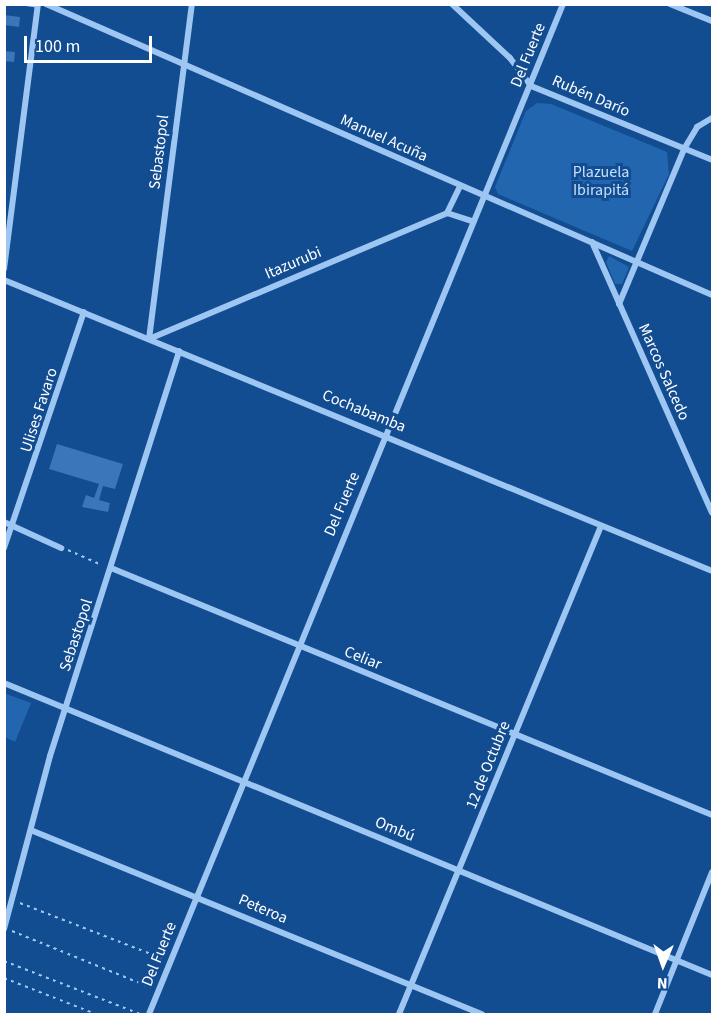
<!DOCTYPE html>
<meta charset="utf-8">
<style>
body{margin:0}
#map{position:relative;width:717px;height:1019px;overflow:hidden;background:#124c91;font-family:"Source Sans 3",sans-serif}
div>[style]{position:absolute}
.green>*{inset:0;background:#2366b0}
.building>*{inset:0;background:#3a76b9}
.path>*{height:1.5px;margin-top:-0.75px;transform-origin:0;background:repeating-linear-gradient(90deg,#9ec6f2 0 3px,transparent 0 7.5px)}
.service>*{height:4px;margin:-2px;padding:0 2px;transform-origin:2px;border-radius:2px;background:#9ec6f2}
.minor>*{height:6px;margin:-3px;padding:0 3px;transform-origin:3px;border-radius:3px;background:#9ec6f2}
span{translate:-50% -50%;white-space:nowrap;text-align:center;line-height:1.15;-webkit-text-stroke:6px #124c91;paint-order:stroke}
.street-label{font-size:16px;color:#fff}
.park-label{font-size:16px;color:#c5e0fd}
.frame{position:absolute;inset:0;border:6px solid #fff;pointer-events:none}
.north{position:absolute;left:633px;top:935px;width:60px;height:60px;-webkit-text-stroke:4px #124c91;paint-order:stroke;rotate:182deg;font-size:16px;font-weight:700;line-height:24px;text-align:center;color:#fff}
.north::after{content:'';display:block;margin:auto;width:21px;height:27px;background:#fff;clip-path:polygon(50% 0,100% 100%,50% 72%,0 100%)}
.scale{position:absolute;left:24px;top:36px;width:128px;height:27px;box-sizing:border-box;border:3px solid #fff;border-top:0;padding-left:8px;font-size:18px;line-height:21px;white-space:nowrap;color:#fff;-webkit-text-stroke:4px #124c91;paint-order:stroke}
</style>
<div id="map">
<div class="green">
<div style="clip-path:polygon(537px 103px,551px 104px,667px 152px,669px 174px,632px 251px,498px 194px,495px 187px,526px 111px)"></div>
<div style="clip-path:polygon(609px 256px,629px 267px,622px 284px,615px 284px,606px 262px)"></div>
<div style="clip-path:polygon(4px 693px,31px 703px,15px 742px,5px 737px)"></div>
</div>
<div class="building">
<div style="clip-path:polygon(4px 15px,20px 17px,19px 27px,4px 25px)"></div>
<div style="clip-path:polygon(4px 51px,15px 52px,14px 62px,4px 61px)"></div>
<div style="clip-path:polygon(57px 444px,123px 464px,115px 489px,103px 486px,99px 500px,110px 503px,108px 512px,82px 507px,86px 495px,94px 498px,99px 484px,49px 469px)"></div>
</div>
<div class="path">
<div style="left:68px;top:550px;width:37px;rotate:24deg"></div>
<div style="left:20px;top:903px;width:155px;rotate:21.3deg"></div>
<div style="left:12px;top:931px;width:151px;rotate:22.2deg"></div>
<div style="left:4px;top:961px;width:146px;rotate:21.3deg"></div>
<div style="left:4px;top:978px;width:99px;rotate:21.4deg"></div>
</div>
<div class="service">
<div style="left:26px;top:4px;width:12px;rotate:9deg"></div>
</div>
<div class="minor">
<div style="left:46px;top:4px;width:727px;rotate:23.6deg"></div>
<div style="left:452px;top:4px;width:79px;rotate:43deg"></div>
<div style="left:510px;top:58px;width:35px;rotate:53deg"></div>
<div style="left:531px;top:86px;width:196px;rotate:22.2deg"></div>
<div style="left:670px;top:4px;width:45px;rotate:22deg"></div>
<div style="left:447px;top:213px;width:28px;rotate:18deg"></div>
<div style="left:592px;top:242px;width:296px;rotate:66.1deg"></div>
<div style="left:4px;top:269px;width:267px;rotate:-82.7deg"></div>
<div style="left:4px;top:280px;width:765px;rotate:22.34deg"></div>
<div style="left:619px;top:304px;width:168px;rotate:-67.2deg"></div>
<div style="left:684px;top:149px;width:26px;rotate:-59deg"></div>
<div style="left:697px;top:127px;width:17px;rotate:-31deg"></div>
<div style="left:149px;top:339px;width:324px;rotate:-22.9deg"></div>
<div style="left:447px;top:213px;width:30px;rotate:-64deg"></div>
<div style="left:149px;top:339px;width:338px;rotate:-82.7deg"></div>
<div style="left:4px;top:522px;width:63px;rotate:24.5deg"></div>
<div style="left:4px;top:548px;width:249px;rotate:-71.3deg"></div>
<div style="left:111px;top:568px;width:650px;rotate:22.34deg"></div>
<div style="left:4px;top:683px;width:766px;rotate:22.41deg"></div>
<div style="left:33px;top:831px;width:485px;rotate:22.2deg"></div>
<div style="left:4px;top:929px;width:179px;rotate:-75.1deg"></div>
<div style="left:50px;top:756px;width:425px;rotate:-72.3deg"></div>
<div style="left:149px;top:1014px;width:1092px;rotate:-67.71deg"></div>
<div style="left:399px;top:1014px;width:528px;rotate:-67.51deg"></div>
<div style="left:655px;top:1014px;width:153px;rotate:-68.1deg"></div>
</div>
<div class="street-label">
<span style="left:528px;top:55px;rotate:-68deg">Del Fuerte</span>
<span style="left:591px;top:96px;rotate:23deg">Rubén Darío</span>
<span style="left:384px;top:138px;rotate:24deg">Manuel Acuña</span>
<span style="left:159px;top:152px;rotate:-83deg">Sebastopol</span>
<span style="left:293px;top:263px;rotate:-23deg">Itazurubi</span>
<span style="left:664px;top:372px;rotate:66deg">Marcos Salcedo</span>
<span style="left:39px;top:410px;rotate:-72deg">Ulises Favaro</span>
<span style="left:364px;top:411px;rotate:22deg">Cochabamba</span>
<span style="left:342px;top:504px;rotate:-67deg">Del Fuerte</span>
<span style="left:76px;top:635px;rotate:-72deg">Sebastopol</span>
<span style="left:363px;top:658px;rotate:22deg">Celiar</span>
<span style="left:488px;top:765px;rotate:-68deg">12 de Octubre</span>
<span style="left:395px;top:829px;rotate:22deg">Ombú</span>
<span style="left:263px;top:909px;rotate:23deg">Peteroa</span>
<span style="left:159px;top:954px;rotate:-68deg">Del Fuerte</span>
</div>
<div class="park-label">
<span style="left:601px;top:181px">Plazuela<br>Ibirapitá</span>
</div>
<div class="frame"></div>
<div class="north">N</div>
<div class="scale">100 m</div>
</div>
